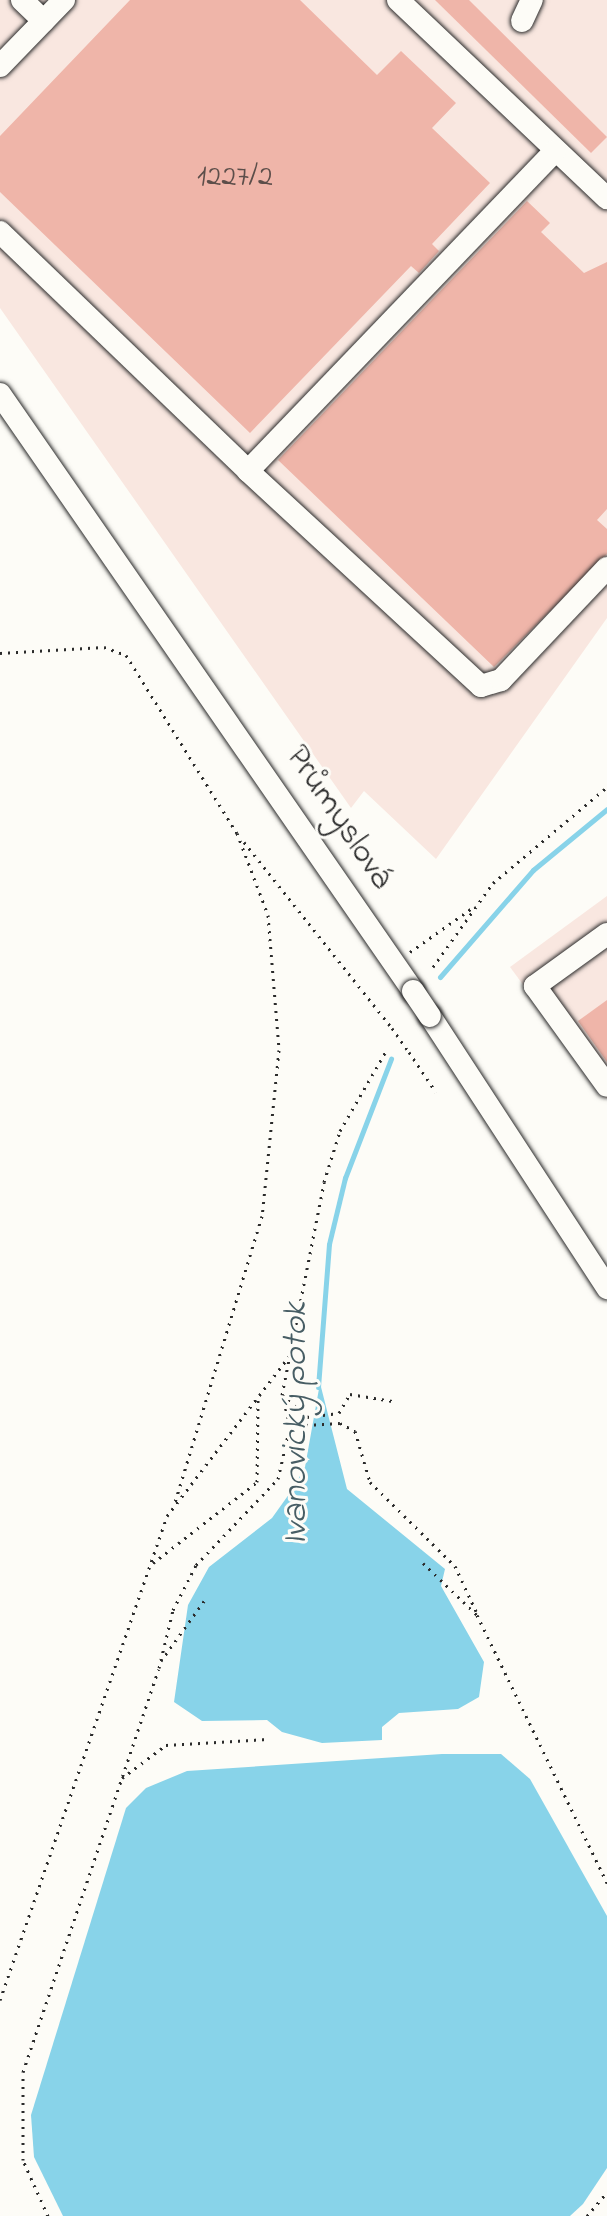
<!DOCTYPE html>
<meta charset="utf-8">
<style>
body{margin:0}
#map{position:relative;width:607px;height:2216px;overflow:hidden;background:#fdfcf7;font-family:"Indie Flower",sans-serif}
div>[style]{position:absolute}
.built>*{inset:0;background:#f9e7e0}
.water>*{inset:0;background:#88d3e9}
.stream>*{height:5px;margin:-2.5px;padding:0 2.5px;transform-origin:2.5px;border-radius:2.5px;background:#88d3e9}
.building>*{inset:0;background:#efb5a9}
.path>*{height:3px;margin-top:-1.5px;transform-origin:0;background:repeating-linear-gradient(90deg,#2b2b2b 0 2px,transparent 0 8px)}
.roads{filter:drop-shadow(0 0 2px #2b2b2b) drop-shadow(0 0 2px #2b2b2b)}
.minor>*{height:22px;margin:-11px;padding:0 11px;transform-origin:11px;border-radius:11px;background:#fdfcf7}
.path-bridge>*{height:3px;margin-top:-1.5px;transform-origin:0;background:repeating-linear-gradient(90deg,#2b2b2b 0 2px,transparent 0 8px)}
.bridges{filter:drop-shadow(0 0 2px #2b2b2b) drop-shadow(0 0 2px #2b2b2b)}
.minor-bridge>*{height:22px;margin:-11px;padding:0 11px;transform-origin:11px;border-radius:11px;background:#fdfcf7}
span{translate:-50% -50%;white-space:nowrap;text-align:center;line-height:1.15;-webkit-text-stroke:6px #fdfcf7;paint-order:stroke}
.number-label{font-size:30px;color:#5c4e4a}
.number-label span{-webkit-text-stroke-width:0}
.street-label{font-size:34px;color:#2b2b2b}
.water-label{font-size:36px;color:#475d64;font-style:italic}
</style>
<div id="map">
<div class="built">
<div style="clip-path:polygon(0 0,607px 0,607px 618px,436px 859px,364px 791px,351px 808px,0 308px)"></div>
<div style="clip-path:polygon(607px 896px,607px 1099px,510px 967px)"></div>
</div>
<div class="water">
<div style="clip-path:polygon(320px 1383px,347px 1489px,445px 1569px,441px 1586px,484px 1662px,479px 1697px,458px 1709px,399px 1713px,382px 1727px,382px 1740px,322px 1743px,282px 1732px,267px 1720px,202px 1721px,174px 1702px,188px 1605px,209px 1567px,272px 1518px,292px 1490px,305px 1467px)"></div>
<div style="clip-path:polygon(442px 1754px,501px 1754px,530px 1779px,607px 1916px,607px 2168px,583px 2204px,570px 2216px,63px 2216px,34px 2157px,31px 2115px,126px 1808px,146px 1788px,187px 1771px)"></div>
</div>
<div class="stream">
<div style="left:440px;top:977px;width:142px;rotate:-49deg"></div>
<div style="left:533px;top:870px;width:96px;rotate:-39.5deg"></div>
<div style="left:318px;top:1387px;width:143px;rotate:-85.6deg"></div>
<div style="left:329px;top:1244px;width:68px;rotate:-76.4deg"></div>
<div style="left:345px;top:1178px;width:128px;rotate:-68.9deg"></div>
</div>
<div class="building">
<div style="clip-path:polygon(130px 0,300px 0,377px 75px,401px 51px,456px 103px,432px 128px,490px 183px,432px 244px,439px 251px,419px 273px,411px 266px,250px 433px,0 192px,0 136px)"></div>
<div style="clip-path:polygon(435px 0,469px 0,607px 137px,591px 153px)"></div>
<div style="clip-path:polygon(527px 201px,550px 223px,541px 232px,584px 273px,607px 262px,607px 509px,597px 520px,607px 529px,607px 554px,494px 667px,278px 460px)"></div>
<div style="clip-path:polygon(607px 1000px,607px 1062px,578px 1021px)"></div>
</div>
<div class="path">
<div style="left:0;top:653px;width:104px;rotate:-3.3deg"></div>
<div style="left:104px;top:647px;width:23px;rotate:20deg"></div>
<div style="left:126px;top:655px;width:210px;rotate:58.1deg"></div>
<div style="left:237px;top:833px;width:88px;rotate:69.3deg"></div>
<div style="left:268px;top:915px;width:135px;rotate:85.3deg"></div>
<div style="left:279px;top:1050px;width:167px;rotate:95.8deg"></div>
<div style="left:262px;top:1216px;width:300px;rotate:106.9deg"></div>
<div style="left:244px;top:842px;width:238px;rotate:51.5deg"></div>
<div style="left:410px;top:952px;width:80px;rotate:-35.3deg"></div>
<div style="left:433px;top:967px;width:103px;rotate:-54.5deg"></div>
<div style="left:493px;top:883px;width:149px;rotate:-40.1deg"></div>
<div style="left:409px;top:1052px;width:48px;rotate:56deg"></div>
<div style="left:282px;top:1395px;width:33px;rotate:41deg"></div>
<div style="left:307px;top:1417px;width:32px;rotate:-7deg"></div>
<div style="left:339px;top:1413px;width:22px;rotate:-60deg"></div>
<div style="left:350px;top:1394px;width:43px;rotate:9.5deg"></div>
<div style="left:290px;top:1426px;width:50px;rotate:-3.4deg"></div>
<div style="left:340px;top:1423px;width:17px;rotate:28deg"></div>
<div style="left:355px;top:1431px;width:53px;rotate:73.6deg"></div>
<div style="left:370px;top:1482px;width:120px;rotate:44.7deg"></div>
<div style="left:455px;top:1566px;width:50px;rotate:65deg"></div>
<div style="left:153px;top:1563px;width:132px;rotate:-37.9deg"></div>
<div style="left:257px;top:1482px;width:86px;rotate:-89.3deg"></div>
<div style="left:423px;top:1563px;width:75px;rotate:43.9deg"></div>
<div style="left:477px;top:1615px;width:298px;rotate:64.1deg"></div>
<div style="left:161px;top:1661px;width:74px;rotate:-54.4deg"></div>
<div style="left:159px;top:1668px;width:60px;rotate:-76.4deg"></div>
<div style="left:173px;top:1610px;width:51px;rotate:-62.9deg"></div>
<div style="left:196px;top:1565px;width:119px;rotate:-46.4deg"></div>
<div style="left:278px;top:1479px;width:54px;rotate:-77.2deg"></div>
<div style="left:290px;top:1426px;width:32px;rotate:-104deg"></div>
<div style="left:282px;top:1395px;width:217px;rotate:-78.8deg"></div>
<div style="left:324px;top:1182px;width:53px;rotate:-72.6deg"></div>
<div style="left:340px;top:1131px;width:92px;rotate:-60.1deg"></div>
<div style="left:122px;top:1778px;width:55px;rotate:-36.9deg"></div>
<div style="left:166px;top:1745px;width:102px;rotate:-3.4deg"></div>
<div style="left:0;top:2000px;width:512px;rotate:-70.96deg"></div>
<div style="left:167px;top:1516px;width:209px;rotate:-52.6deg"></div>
<div style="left:48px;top:2216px;width:61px;rotate:-114.1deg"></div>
<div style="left:23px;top:2160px;width:88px;rotate:-90deg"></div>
<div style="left:23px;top:2072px;width:425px;rotate:-71.4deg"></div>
<div style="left:587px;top:2216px;width:31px;rotate:-50deg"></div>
</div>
<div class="roads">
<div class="minor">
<div style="left:22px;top:0;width:30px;rotate:44deg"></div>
<div style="left:398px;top:0;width:288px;rotate:43.5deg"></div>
<div style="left:522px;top:21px;width:23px;rotate:-65deg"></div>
<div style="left:0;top:66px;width:92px;rotate:-45.9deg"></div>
<div style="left:0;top:232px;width:344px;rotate:43.9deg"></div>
<div style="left:248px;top:471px;width:443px;rotate:-46.2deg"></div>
<div style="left:0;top:394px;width:726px;rotate:55.32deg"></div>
<div style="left:248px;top:471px;width:317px;rotate:42.7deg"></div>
<div style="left:481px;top:686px;width:21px;rotate:-17deg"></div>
<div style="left:501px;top:680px;width:154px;rotate:-46.6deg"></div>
<div style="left:607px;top:934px;width:89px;rotate:144.2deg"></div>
<div style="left:535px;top:986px;width:123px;rotate:54.2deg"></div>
<div style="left:430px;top:1016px;width:325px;rotate:56.9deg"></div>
</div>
</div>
<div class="path-bridge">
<div style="left:392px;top:1028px;width:29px;rotate:55deg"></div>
</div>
<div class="bridges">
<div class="minor-bridge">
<div style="left:413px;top:991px;width:30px;rotate:56deg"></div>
</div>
</div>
<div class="number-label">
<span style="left:235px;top:178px">1227/2</span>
</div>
<div class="street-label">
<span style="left:338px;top:818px;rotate:56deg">Průmyslová</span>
</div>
<div class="water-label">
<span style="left:297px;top:1424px;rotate:-90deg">Ivanovický potok</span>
</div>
</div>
